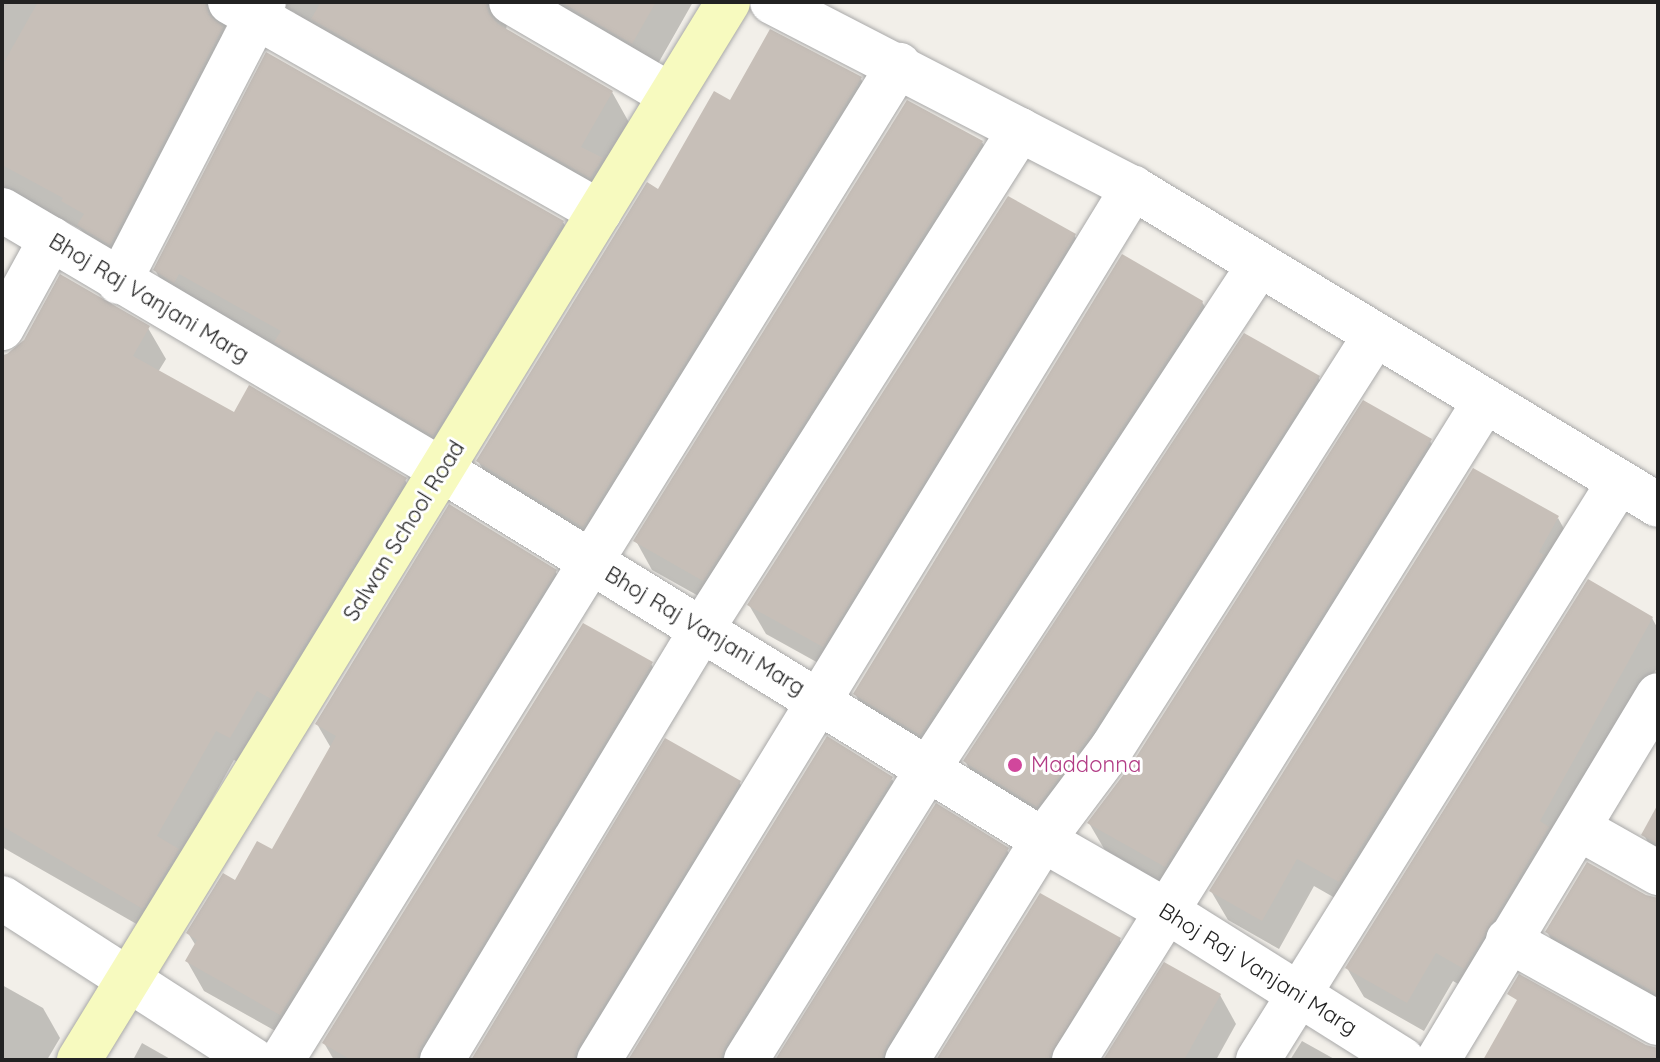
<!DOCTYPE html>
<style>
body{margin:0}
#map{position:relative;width:1660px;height:1062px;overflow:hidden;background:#f2efe9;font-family:Quicksand,sans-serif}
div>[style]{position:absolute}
.shadow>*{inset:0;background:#0003}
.building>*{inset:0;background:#c7bfb8}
.roads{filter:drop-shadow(0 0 2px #a9a9a9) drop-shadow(0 0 2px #a9a9a9)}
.street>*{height:44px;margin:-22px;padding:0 22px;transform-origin:22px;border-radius:22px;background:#fff}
.secondary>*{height:44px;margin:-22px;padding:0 22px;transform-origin:22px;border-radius:22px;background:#f7fabf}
.dots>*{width:22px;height:22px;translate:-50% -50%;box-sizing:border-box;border:4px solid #fff;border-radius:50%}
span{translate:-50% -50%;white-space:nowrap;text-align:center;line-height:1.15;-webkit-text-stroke:6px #fff;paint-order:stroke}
.street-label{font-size:22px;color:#222}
.hotel-label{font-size:22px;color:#b23c85}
.left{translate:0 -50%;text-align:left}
.frame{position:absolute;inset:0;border:4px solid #222;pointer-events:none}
</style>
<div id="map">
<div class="shadow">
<div style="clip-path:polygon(2px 2px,693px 2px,651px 76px,507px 24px,506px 30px,612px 92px,631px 126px,610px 211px,310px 40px,294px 12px,284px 10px,227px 23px,129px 277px,80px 229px,2px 187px)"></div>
<div style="clip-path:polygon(861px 79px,877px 108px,600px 555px,495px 490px,478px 461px,659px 191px,731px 102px)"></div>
<div style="clip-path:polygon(982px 142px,999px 171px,720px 608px,652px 570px,636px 541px)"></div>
<div style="clip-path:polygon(563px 222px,580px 252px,450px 463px,293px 371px,281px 349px,196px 301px,172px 299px,155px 270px)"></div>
<div style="clip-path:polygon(1074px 235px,1091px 264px,840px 675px,766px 634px,749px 605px)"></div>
<div style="clip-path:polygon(1202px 302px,1221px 335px,940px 767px,874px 726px,855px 694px)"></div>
<div style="clip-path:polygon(148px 328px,166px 359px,158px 372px,234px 415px,405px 480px,423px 511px,248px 768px,234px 760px,181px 855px,161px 938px,2px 847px,2px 355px)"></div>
<div style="clip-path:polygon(1318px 377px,1337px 410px,1056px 839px,984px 795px,965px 761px)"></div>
<div style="clip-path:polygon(1430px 441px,1447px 470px,1182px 895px,1106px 852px,1089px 823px)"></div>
<div style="clip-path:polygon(1558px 518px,1574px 547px,1356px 910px,1314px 886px,1279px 949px,1228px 920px,1211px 891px)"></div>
<div style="clip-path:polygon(555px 571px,572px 600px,297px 1043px,204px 991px,187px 961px,196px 946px,188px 933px,235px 882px,272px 852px,331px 748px,317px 724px)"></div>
<div style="clip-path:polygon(1652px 618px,1658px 629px,1658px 666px,1558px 846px,1480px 997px,1453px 981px,1424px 1031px,1364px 997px,1347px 968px)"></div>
<div style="clip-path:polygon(651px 664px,668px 692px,446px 1060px,334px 1060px,324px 1043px)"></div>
<div style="clip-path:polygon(892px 779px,908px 807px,750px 1060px,631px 1060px)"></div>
<div style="clip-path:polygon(739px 782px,756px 810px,603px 1060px,474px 1060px)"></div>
<div style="clip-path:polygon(1658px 809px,1658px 860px,1644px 835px)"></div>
<div style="clip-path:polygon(1007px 850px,1023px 878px,911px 1060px,778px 1060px)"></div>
<div style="clip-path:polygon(1646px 897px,1658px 900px,1658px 1013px,1564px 961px,1547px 932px)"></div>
<div style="clip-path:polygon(1119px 939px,1136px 968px,1078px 1060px,939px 1060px)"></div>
<div style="clip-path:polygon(2px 985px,43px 1008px,60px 1038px,47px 1060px,2px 1060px)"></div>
<div style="clip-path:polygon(1220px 995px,1236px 1024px,1216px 1060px,1106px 1060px)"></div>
<div style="clip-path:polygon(1302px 1041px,1336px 1060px,1290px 1060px)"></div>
<div style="clip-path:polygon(142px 1043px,172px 1060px,133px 1060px)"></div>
</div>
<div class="building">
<div style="clip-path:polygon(38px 2px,205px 2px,209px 15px,223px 27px,110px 245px,77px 225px,84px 214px,61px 201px,63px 198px,2px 165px,2px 66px)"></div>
<div style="clip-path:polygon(321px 2px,486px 2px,489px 14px,498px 24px,613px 91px,581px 147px,603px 158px,590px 178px,311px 19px)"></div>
<div style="clip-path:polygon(561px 2px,656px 2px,632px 44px)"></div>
<div style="clip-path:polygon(770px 29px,862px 77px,583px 527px,476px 461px,647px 182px,658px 189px,714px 91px,730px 100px)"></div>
<div style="clip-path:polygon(266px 52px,564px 221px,433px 436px,274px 342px,281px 331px,179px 274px,174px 283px,153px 270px)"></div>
<div style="clip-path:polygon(907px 100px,983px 141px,703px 581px,633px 541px)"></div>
<div style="clip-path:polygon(1008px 196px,1076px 234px,823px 647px,747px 605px)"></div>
<div style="clip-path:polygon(1122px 254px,1203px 301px,1200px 309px,920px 735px,853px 694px)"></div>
<div style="clip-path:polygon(60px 274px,150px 326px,133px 356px,234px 412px,249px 385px,407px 478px,271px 699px,257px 691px,230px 738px,216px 731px,157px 836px,179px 849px,143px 909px,2px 826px,2px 358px,24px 340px)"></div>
<div style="clip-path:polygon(1244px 333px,1320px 376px,1091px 734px,1037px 807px,963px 761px)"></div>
<div style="clip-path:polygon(1363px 400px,1432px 439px,1165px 867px,1087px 823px,1133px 762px)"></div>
<div style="clip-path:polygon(1473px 468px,1559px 516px,1539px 552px,1544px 555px,1339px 882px,1297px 859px,1262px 921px,1209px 891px)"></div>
<div style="clip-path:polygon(449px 504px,557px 570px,280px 1015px,185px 961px,197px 940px,186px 933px,223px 873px,235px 880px,257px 841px,272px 849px,336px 736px,315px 724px)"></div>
<div style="clip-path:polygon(1588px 579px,1653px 617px,1540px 821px,1549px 827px,1464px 969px,1436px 953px,1407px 1003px,1345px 968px)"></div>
<div style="clip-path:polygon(583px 623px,653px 662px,421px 1047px,417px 1060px,351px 1060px,322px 1043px)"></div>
<div style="clip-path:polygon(827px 736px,893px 777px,725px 1047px,721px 1060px,628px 1060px)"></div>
<div style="clip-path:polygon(665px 738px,741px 781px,578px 1047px,574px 1060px,471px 1060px)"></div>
<div style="clip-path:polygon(936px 803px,1009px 848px,886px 1047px,882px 1060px,775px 1060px)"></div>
<div style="clip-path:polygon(1658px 804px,1658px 844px,1641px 835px)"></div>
<div style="clip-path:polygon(1587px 862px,1646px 895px,1658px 898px,1658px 994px,1545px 932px)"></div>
<div style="clip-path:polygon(1040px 893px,1121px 938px,1048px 1060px,936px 1060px)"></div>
<div style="clip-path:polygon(1164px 962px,1221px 994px,1184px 1060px,1103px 1060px)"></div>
<div style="clip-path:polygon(1519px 974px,1646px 1045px,1658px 1048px,1658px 1060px,1483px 1060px,1517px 1000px,1507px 994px)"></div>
</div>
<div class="roads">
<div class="street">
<div style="left:230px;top:2px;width:425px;rotate:29.6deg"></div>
<div style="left:511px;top:2px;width:184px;rotate:30.3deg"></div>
<div style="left:772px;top:2px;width:406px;rotate:27.3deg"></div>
<div style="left:1133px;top:188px;width:613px;rotate:31.12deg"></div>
<div style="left:2px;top:210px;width:511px;rotate:30.58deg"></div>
<div style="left:442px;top:470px;width:706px;rotate:31.62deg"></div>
<div style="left:1043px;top:840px;width:141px;rotate:29.8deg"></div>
<div style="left:1165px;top:910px;width:281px;rotate:32.2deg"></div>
<div style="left:119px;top:282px;width:315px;rotate:-62.6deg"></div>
<div style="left:2px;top:328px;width:102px;rotate:-61.2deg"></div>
<div style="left:1580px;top:829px;width:90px;rotate:29.4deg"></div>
<div style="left:2px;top:898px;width:299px;rotate:32.8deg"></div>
<div style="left:1508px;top:940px;width:171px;rotate:29deg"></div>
<div style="left:282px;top:1060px;width:1171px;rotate:-58.2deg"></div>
<div style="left:442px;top:1060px;width:503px;rotate:-58.9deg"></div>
<div style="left:702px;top:629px;width:592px;rotate:-57.49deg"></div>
<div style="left:599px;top:1060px;width:1023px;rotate:-58.52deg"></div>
<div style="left:746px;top:1060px;width:343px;rotate:-58deg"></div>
<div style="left:928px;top:769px;width:603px;rotate:-56.71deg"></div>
<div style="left:907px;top:1060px;width:259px;rotate:-58.3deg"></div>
<div style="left:1043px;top:840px;width:115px;rotate:-53.1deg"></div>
<div style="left:1112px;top:748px;width:490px;rotate:-57.5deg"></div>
<div style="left:1074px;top:1060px;width:777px;rotate:-58.05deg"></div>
<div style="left:1258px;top:1060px;width:681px;rotate:-58.01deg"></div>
<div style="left:1438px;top:1060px;width:426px;rotate:-58.9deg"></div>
</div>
<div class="secondary">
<div style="left:79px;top:1060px;width:1241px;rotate:-58.47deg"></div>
</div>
</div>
<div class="dots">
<div style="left:1015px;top:765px;background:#d1479c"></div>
</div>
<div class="street-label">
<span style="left:149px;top:298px;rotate:31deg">Bhoj Raj Vanjani Marg</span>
<span style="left:404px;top:531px;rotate:-58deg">Salwan School Road</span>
<span style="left:705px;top:631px;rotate:31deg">Bhoj Raj Vanjani Marg</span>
<span style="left:1258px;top:969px;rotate:32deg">Bhoj Raj Vanjani Marg</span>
</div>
<div class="hotel-label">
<span class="left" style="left:1031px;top:765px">Maddonna</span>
</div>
<div class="frame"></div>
</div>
